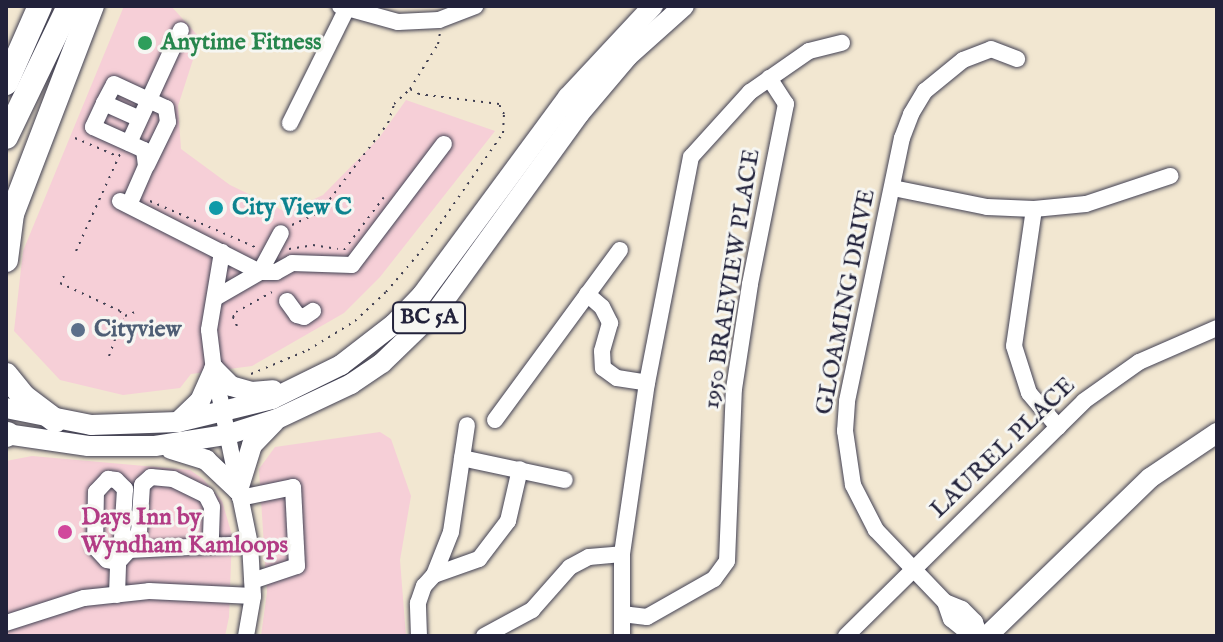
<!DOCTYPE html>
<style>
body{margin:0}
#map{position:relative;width:1223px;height:642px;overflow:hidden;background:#f2e7d1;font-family:"IM FELL English",serif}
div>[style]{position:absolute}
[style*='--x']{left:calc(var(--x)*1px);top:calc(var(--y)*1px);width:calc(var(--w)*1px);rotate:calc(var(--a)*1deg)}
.built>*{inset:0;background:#f6cfd7}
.path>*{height:2px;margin-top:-1px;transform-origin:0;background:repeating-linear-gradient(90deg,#414052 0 2px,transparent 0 8px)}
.roads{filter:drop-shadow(0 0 2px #414052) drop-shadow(0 0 2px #414052)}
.minor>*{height:16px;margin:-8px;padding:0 8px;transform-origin:8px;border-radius:8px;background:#fff}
.major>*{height:20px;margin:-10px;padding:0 10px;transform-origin:10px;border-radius:10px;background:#fff}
.highway>*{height:24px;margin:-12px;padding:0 12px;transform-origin:12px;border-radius:12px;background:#fff}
.dots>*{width:22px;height:22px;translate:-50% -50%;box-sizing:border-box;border:4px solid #f6f6f2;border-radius:50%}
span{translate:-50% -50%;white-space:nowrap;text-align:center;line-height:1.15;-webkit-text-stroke:6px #f6f6f2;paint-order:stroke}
.shield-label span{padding:2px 6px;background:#f6f6f2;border:2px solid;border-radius:6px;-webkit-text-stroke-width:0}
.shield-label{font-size:22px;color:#22223b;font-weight:700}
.leisure-label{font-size:24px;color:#27864d;font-weight:700}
.left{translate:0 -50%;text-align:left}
.culture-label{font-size:24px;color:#0d838f;font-weight:700}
.street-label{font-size:24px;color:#22223b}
.service-label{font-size:24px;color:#4e5e75;font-weight:700}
.hotel-label{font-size:24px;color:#b23c85;font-weight:700}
.frame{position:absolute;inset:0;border:8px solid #22223b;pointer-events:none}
</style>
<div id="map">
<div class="built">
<i style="clip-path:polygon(124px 6px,171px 6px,200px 38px,178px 106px,181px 149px,230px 185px,286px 212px,323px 195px,379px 138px,406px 100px,495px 131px,380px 277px,344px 313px,252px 366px,191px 374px,180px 388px,123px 395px,60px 380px,14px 331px,23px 251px)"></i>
<i style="clip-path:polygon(380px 432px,391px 439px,411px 496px,400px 560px,406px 636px,261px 636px,267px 592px,259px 469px,275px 447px)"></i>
<i style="clip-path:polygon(32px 456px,190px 470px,203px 479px,222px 501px,232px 535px,229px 617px,225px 636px,6px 636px,6px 461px)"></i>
</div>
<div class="path">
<i style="--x:75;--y:138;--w:46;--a:23.2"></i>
<i style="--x:150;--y:201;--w:117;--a:23.7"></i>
<i style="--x:292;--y:225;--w:31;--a:-25"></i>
<i style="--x:320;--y:212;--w:112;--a:-52.6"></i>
<i style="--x:388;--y:123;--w:20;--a:-72"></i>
<i style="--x:394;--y:104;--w:21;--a:-43"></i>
<i style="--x:289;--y:249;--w:24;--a:-9"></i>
<i style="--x:313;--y:245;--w:25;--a:9"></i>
<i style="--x:344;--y:250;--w:66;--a:-53"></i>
<i style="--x:76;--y:251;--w:107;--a:-65.6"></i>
<i style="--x:64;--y:276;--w:8;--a:120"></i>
<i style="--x:60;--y:283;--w:66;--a:25"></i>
<i style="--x:120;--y:311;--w:6;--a:59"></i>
<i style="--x:125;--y:316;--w:11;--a:-22"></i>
<i style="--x:237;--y:326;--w:10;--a:-114"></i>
<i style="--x:233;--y:317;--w:6;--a:-59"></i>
<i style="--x:236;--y:312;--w:41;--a:-29.1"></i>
<i style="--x:109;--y:356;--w:40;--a:-69.8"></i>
<i style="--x:251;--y:374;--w:62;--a:-22.8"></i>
<i style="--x:308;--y:350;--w:55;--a:-31.7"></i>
<i style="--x:355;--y:321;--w:42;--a:-43.1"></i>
<i style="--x:386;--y:292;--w:55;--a:-49.4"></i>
<i style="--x:422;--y:250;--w:142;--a:-55.3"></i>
<i style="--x:503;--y:133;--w:19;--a:-87"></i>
<i style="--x:504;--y:114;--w:11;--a:-117"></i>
<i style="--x:499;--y:104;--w:81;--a:-172.9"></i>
<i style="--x:419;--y:94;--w:10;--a:-151"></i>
<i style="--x:410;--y:89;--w:53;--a:-58.1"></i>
<i style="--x:438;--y:44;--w:11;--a:-80"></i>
</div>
<div class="roads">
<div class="minor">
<i style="--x:340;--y:6;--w:60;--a:15.4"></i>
<i style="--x:398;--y:22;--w:41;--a:-2.8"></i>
<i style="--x:439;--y:20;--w:39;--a:-21"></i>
<i style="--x:104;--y:103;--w:21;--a:-62"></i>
<i style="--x:114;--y:84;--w:57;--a:24.8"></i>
<i style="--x:166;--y:108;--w:14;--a:82"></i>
<i style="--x:168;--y:122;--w:48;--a:116"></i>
<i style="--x:290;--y:123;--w:126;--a:-63.6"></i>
<i style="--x:129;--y:143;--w:124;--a:-65.3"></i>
<i style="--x:893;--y:188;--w:96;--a:11.4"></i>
<i style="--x:987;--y:207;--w:47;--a:2.4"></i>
<i style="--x:1034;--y:209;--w:52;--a:-5.5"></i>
<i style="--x:1086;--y:204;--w:89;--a:-18.4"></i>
<i style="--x:120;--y:201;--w:157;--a:26.9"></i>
<i style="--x:129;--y:205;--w:43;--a:-66.4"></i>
<i style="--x:146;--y:166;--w:16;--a:-97"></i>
<i style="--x:144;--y:150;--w:56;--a:-155.7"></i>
<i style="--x:93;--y:127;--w:26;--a:-65"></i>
<i style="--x:104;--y:103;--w:39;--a:24"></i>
<i style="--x:1034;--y:209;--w:138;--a:98.3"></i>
<i style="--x:1014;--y:346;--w:49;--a:72.3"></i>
<i style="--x:1029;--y:393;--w:45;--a:49.5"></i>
<i style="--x:222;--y:252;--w:79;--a:99.5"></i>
<i style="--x:209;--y:330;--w:39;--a:83"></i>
<i style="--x:214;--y:369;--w:179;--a:78.4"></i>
<i style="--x:250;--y:544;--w:52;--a:86.7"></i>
<i style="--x:253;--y:596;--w:41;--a:99.9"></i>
<i style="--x:260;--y:272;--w:44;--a:-61.7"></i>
<i style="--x:587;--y:294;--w:20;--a:41"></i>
<i style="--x:602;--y:307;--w:18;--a:63"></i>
<i style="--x:610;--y:323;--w:29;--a:106"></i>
<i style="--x:602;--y:351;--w:17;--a:87"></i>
<i style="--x:603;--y:368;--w:17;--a:36"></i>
<i style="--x:617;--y:378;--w:30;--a:9"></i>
<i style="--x:215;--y:298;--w:52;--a:-30"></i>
<i style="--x:260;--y:272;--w:16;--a:0"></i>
<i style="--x:276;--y:272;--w:18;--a:-29"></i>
<i style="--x:292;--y:263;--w:60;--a:1.9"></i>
<i style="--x:352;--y:265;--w:152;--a:-52.8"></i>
<i style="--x:287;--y:301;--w:17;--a:54"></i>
<i style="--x:297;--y:315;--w:7;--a:16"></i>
<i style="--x:304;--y:317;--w:11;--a:-34"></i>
<i style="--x:495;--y:420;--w:211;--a:-53.7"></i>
<i style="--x:462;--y:458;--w:105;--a:12.1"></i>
<i style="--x:240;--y:498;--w:54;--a:-11.7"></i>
<i style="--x:293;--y:487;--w:79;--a:87.1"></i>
<i style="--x:297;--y:566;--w:47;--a:161.6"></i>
<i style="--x:128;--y:550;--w:21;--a:-59"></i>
<i style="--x:139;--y:532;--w:47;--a:-86.3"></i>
<i style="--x:142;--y:485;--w:12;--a:-42"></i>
<i style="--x:151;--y:477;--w:22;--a:5"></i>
<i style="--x:173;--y:479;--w:37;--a:26"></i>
<i style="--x:206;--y:495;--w:13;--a:63"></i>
<i style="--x:212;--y:507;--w:38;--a:92"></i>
<i style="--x:118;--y:562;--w:11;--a:-170"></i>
<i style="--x:107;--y:560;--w:18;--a:-133"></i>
<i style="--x:95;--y:547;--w:55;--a:-89"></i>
<i style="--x:96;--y:492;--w:18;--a:-47"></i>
<i style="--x:108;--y:479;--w:8;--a:7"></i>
<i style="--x:116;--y:480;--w:13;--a:45"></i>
<i style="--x:125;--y:489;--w:66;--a:93.5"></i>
<i style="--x:434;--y:575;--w:48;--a:-19.6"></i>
<i style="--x:479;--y:559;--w:48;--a:-52.7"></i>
<i style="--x:508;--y:521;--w:53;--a:-77"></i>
<i style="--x:117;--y:595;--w:33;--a:-88"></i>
<i style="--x:118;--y:562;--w:16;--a:-47"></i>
<i style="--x:129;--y:550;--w:121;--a:-2.8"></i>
<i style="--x:945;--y:602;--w:18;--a:71"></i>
<i style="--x:951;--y:619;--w:27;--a:39"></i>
<i style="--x:622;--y:614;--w:25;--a:7"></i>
<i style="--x:647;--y:617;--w:77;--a:-29.6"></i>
<i style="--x:714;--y:579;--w:22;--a:-54"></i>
<i style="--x:727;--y:561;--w:172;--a:-87.7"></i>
<i style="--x:734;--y:389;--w:106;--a:-81.3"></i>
<i style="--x:750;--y:284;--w:184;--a:-78.7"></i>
<i style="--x:786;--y:104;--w:31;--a:-123"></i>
<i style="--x:6;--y:623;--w:82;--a:-17.8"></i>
<i style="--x:84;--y:598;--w:65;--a:-6.1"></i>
<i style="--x:149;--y:591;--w:104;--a:2.8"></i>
<i style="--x:419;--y:636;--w:33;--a:-92"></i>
<i style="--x:418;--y:603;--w:18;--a:-71"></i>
<i style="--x:424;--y:586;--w:15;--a:-48"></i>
<i style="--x:434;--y:575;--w:46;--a:-68.4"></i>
<i style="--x:451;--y:532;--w:108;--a:-81.5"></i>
<i style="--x:484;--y:636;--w:55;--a:-28.4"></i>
<i style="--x:532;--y:610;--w:57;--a:-48.5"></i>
<i style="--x:570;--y:567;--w:21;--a:-28"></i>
<i style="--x:589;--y:557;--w:33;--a:-5"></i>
<i style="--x:622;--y:636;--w:82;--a:-90"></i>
<i style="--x:622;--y:554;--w:173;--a:-81.7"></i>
<i style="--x:647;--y:383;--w:230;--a:-79"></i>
<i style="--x:691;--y:157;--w:88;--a:-47.8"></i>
<i style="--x:750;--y:92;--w:72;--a:-34.8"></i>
<i style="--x:809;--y:51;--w:34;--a:-14"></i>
<i style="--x:846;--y:636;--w:334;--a:-44.6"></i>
<i style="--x:1084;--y:401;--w:67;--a:-35.3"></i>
<i style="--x:1139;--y:362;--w:85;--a:-23.6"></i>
<i style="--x:980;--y:636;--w:15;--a:-110"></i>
<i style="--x:975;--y:622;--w:18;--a:-135"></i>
<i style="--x:962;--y:609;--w:18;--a:-158"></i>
<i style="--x:945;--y:602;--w:100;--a:-133.8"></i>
<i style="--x:876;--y:530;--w:51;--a:-117.1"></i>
<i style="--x:853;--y:485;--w:55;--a:-98.4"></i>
<i style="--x:845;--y:431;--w:30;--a:-86"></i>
<i style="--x:847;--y:401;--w:269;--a:-78.2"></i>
<i style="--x:902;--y:138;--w:26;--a:-69"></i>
<i style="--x:911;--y:114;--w:27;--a:-59"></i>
<i style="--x:925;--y:91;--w:49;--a:-39.2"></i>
<i style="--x:963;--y:60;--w:30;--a:-21"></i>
<i style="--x:991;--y:49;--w:28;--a:21"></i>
</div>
<div class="major">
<i style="--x:6;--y:408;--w:87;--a:11.3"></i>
<i style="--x:91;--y:425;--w:87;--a:-2"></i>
<i style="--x:178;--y:422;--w:97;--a:-13.7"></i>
<i style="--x:272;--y:399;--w:77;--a:-26.2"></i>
<i style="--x:341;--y:365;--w:67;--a:-37.7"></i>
<i style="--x:394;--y:324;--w:40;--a:-46"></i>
<i style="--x:422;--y:295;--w:246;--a:-53.6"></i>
<i style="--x:568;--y:97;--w:125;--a:-47"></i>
<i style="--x:178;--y:422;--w:30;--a:-44"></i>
<i style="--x:200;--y:401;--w:35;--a:-66"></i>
<i style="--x:214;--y:369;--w:24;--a:45"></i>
<i style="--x:231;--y:386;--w:22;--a:16"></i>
<i style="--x:252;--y:392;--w:21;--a:-5"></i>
<i style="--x:6;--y:434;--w:83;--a:8.3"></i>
<i style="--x:88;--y:446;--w:67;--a:0"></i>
<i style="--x:155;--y:446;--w:72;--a:-8.8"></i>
<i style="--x:226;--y:435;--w:53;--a:-17.4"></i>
<i style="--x:277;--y:419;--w:82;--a:-25.3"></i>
<i style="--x:351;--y:384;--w:37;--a:-34"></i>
<i style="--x:382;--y:363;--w:78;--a:-44"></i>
<i style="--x:438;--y:309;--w:241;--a:-54.1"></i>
<i style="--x:579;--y:114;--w:76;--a:-49.8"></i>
<i style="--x:628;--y:56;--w:75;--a:-41.8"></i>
<i style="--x:171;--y:449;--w:37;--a:17"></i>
<i style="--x:206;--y:460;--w:44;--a:43.2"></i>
<i style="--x:238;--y:490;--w:47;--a:-72.7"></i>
<i style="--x:252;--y:445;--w:32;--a:-46"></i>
<i style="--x:987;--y:636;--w:227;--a:-44.1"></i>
<i style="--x:1150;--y:478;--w:81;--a:-33.9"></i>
</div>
<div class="highway">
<i style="--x:6;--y:83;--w:84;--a:-66.2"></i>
<i style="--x:6;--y:137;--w:145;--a:-64.3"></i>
<i style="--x:6;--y:260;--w:46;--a:-82.6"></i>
<i style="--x:12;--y:214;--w:223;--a:-69"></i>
<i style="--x:6;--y:375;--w:28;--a:51"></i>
<i style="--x:24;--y:397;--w:39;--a:37"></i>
<i style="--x:6;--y:435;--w:2;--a:-27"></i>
</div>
</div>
<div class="dots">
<i style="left:145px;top:43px;background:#2e9e5b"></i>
<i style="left:216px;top:208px;background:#0f9aa8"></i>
<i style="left:78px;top:330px;background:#5c6f8a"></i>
<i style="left:65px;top:532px;background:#d1479c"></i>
</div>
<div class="shield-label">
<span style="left:429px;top:318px">BC 5A</span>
</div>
<div class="leisure-label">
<span class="left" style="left:161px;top:43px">Anytime Fitness</span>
</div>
<div class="culture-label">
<span class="left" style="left:232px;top:208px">City View C</span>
</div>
<div class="street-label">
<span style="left:732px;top:279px;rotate:-81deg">1950 BRAEVIEW PLACE</span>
<span style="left:846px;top:302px;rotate:-79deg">GLOAMING DRIVE</span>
<span style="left:1003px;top:448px;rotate:-44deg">LAUREL PLACE</span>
</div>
<div class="service-label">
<span class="left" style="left:94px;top:330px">Cityview</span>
</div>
<div class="hotel-label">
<span class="left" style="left:81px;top:532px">Days Inn by<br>Wyndham Kamloops</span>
</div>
<div class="frame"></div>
</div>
